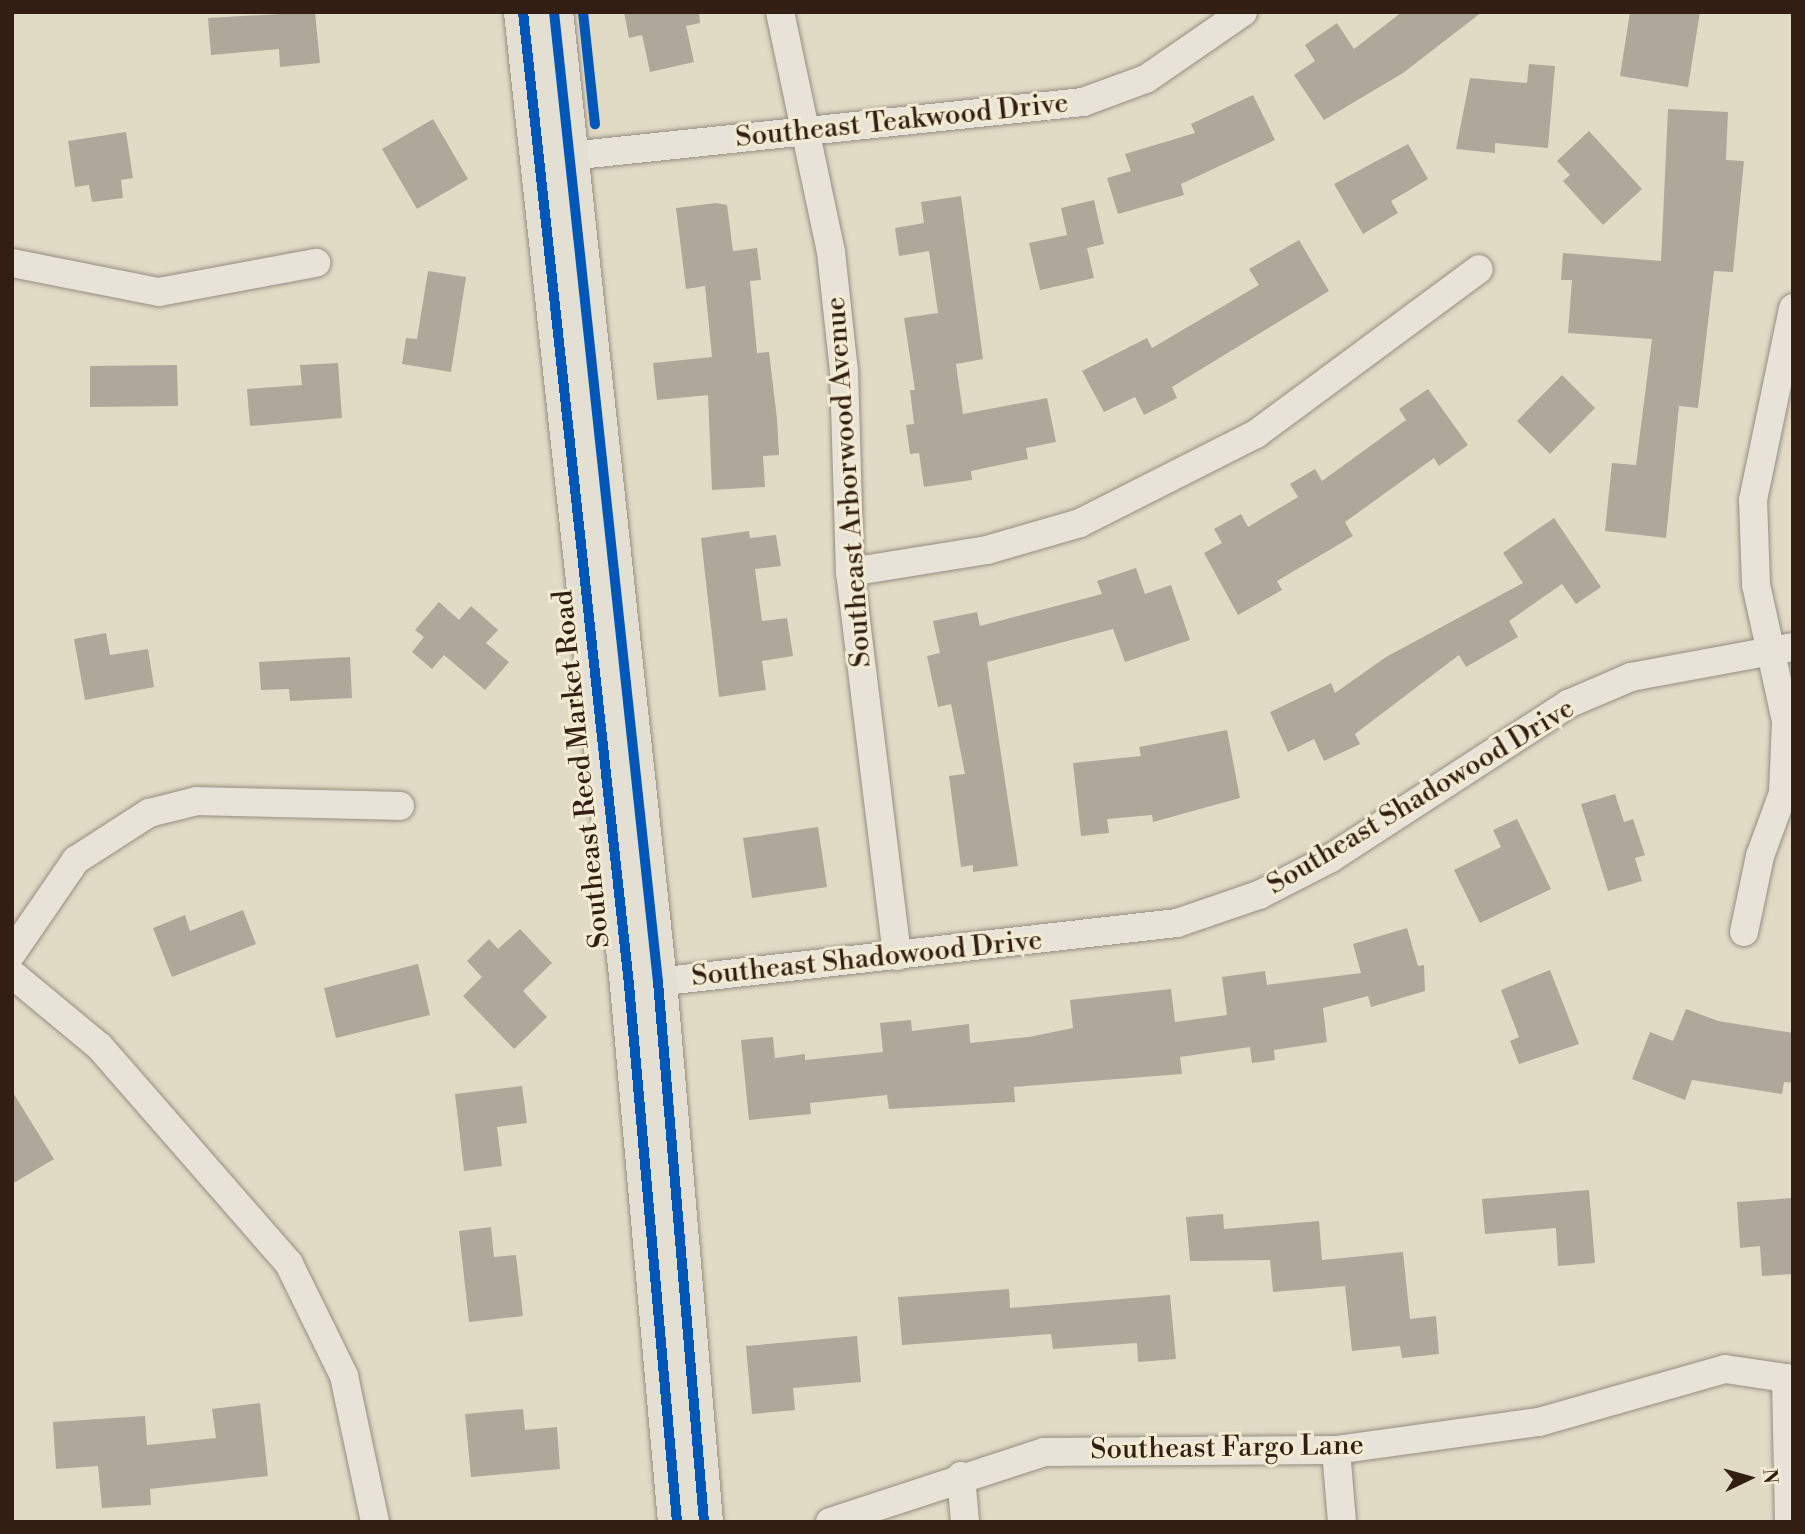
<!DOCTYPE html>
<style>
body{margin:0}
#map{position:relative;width:1805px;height:1534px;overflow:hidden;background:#e1dac5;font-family:"Libre Bodoni",serif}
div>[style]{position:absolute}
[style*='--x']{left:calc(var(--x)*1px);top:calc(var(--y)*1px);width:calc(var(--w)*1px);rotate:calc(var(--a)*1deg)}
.building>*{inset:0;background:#afa89a}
.roads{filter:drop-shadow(0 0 2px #958e80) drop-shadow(0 0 2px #958e80)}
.street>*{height:28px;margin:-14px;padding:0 14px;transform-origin:14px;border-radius:14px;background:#e7e3d9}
.primary>*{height:38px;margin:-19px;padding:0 19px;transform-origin:19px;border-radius:19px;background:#e4dfd3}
.cycleway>*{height:10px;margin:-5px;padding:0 5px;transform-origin:5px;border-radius:5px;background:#0057b8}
span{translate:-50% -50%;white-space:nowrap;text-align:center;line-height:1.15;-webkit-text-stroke:6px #f3ebd2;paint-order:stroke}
.street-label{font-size:28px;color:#331e13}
.frame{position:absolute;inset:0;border:14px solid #331e13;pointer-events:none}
.north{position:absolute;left:1714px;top:1443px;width:70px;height:70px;-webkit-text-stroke:5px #f3ebd2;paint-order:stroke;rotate:85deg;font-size:19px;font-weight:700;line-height:28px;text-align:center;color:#331e13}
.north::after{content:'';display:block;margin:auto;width:24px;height:32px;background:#331e13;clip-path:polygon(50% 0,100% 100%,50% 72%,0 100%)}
</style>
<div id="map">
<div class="building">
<i style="clip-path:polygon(315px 12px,320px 63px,280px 67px,279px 49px,211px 55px,208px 18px)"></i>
<i style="clip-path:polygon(624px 12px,699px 12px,700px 23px,686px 26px,694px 62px,650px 72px,642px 35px,629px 38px)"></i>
<i style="clip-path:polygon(1402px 12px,1482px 12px,1403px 73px,1324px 120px,1294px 75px,1315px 61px,1305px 45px,1337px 23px,1354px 49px)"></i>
<i style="clip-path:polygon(1630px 12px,1700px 12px,1688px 87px,1620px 76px)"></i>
<i style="clip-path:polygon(1529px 64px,1555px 66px,1548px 148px,1495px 143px,1495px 153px,1456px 149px,1470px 78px,1527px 83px)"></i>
<i style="clip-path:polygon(1253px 95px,1275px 140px,1181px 184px,1184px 195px,1118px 214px,1107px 178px,1131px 171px,1125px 154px,1195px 133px,1191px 124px)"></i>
<i style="clip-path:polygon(1668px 109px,1728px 112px,1726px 160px,1744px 161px,1733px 272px,1714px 271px,1698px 408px,1679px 406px,1666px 538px,1605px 531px,1612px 463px,1636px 465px,1652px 339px,1568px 333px,1572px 280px,1561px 280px,1563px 253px,1661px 261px)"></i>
<i style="clip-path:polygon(433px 119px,468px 179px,417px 209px,382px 149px)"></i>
<i style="clip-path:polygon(1589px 131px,1642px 189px,1603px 225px,1563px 181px,1570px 175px,1557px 161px)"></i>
<i style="clip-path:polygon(126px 132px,133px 178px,121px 180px,123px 198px,92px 202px,89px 185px,75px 187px,68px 141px)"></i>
<i style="clip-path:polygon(1408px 144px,1428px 179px,1391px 201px,1398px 213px,1363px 234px,1334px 184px)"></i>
<i style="clip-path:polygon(961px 196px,983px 359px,956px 364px,963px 414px,1047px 398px,1056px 442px,1026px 448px,1028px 459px,971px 471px,972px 480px,924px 487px,919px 453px,910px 454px,906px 425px,914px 424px,910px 390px,915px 390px,904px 318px,938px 313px,929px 251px,899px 256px,895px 228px,924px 223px,921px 202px)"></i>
<i style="clip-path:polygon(1094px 200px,1104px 244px,1087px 248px,1094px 278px,1040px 290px,1029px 243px,1067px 235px,1061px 208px)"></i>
<i style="clip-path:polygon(716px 203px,727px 205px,733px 251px,757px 248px,761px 280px,750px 281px,757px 353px,769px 352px,777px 419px,779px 455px,763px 456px,765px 487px,712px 490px,708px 395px,657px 400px,653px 363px,712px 357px,705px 286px,686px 289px,676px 208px)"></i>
<i style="clip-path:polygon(1299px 240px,1329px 291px,1172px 387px,1177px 398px,1144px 415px,1135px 397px,1104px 412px,1082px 371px,1147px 338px,1152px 348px,1259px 285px,1249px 269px)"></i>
<i style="clip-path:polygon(428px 271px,466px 277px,451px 372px,402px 364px,406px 338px,417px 339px)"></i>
<i style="clip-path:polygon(338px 363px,342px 418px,250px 426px,247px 389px,302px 385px,300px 365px)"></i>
<i style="clip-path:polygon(177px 365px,178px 406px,90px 407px,90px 366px)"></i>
<i style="clip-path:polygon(1562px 375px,1595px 408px,1550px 454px,1517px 421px)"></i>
<i style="clip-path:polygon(1428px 389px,1468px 445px,1439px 466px,1434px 458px,1345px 522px,1353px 536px,1277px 581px,1282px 590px,1238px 615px,1204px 553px,1222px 543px,1214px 529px,1241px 514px,1248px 527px,1298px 497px,1290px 484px,1315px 469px,1322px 481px,1406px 420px,1399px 409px)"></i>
<i style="clip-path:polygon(1554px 518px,1601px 587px,1576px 604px,1562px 584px,1509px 621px,1518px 637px,1466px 667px,1459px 655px,1355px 734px,1360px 744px,1324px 761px,1314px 739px,1288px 752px,1270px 712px,1331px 683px,1335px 693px,1386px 657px,1523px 583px,1503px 553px)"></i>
<i style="clip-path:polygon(749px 531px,750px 538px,776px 535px,781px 566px,755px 569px,762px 621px,787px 618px,793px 656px,762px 661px,766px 690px,719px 697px,701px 538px)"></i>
<i style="clip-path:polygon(1136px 568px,1145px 594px,1171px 585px,1190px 640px,1125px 662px,1113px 629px,987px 662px,1018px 866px,973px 872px,973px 865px,961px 867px,949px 776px,965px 774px,951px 704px,938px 707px,927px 656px,940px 653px,933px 621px,977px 612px,980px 626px,1102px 594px,1097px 581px)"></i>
<i style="clip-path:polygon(439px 602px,459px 620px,471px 606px,498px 630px,486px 643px,509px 662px,485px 690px,444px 655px,432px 669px,412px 652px,424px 637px,415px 630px)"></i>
<i style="clip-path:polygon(106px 633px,110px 655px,148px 649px,154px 687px,85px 700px,74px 639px)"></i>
<i style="clip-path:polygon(350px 657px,352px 698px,290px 701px,289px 689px,261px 690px,259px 662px)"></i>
<i style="clip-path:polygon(1227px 730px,1240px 798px,1153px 822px,1152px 815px,1107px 819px,1109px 833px,1081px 836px,1073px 763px,1141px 756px,1139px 747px)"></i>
<i style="clip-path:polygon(1615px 794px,1624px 822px,1633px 819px,1645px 855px,1635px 858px,1642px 881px,1608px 891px,1581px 804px)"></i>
<i style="clip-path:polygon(1517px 819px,1551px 889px,1480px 923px,1454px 870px,1501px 847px,1493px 830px)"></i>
<i style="clip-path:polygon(818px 827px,827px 887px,752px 898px,743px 838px)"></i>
<i style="clip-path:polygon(243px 910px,256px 944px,172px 977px,153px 928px,185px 915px,190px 931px)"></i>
<i style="clip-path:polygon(1407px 928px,1418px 966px,1424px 965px,1425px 991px,1371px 1007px,1368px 996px,1323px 1008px,1327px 1042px,1274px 1050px,1275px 1060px,1252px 1063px,1250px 1047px,1180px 1057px,1182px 1074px,1014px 1087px,1015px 1102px,889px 1109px,887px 1095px,810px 1103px,811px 1114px,749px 1120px,741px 1040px,773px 1037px,775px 1058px,805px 1054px,805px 1060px,883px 1052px,880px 1023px,911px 1020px,912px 1031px,969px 1024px,970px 1043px,1029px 1037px,1073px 1028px,1070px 1000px,1171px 989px,1175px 1022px,1227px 1015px,1222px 977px,1265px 971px,1267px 985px,1361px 973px,1353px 944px)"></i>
<i style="clip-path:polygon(520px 929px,552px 963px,523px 991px,547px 1017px,514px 1049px,463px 996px,482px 977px,467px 961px,489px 939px,498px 949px)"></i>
<i style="clip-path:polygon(418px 964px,430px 1015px,336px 1038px,324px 988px)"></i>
<i style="clip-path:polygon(1550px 970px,1579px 1044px,1519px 1064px,1510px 1041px,1519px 1037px,1501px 990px)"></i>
<i style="clip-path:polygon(1686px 1009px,1718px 1021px,1793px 1033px,1793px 1083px,1784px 1082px,1782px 1094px,1692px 1080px,1685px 1100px,1632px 1079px,1650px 1032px,1673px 1041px)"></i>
<i style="clip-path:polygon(522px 1086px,527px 1123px,497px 1127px,502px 1166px,464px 1171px,455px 1094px)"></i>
<i style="clip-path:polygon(12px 1091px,54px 1159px,12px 1184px)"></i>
<i style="clip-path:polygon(1589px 1190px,1595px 1263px,1558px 1266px,1556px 1228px,1485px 1234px,1482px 1199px)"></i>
<i style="clip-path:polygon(1793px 1198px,1793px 1274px,1762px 1276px,1760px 1246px,1740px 1248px,1737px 1202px)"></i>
<i style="clip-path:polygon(1223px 1214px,1224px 1229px,1319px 1221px,1322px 1260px,1403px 1252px,1410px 1319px,1436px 1316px,1439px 1354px,1402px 1358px,1400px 1346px,1352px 1351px,1345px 1286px,1273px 1292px,1270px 1260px,1190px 1261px,1186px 1217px)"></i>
<i style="clip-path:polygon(491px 1227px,494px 1257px,516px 1255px,523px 1316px,469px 1322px,459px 1231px)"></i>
<i style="clip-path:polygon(1009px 1289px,1010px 1308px,1170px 1295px,1176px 1359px,1138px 1362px,1137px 1343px,1053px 1349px,1051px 1334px,902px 1345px,898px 1297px)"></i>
<i style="clip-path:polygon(857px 1336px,861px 1382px,793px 1388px,795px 1410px,752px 1414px,746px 1346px)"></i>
<i style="clip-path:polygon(260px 1403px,268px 1476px,150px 1489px,151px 1505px,102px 1508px,98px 1466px,56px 1469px,53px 1422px,145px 1416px,147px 1445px,216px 1438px,212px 1409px)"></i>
<i style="clip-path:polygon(523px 1409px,525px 1430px,557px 1427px,560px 1469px,471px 1477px,465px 1414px)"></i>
</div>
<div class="roads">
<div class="street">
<i style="--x:780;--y:12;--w:245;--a:78"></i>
<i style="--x:831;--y:252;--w:120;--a:83.8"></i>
<i style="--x:844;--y:371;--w:201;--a:88.3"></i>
<i style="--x:850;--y:572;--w:387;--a:83"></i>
<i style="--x:551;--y:158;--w:535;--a:-6.01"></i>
<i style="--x:1083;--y:102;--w:67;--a:-20.1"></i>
<i style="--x:1146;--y:79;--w:118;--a:-34.6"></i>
<i style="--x:12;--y:263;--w:150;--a:11.2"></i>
<i style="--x:159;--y:292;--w:160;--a:-10.5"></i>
<i style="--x:850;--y:572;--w:139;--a:-9.1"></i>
<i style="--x:987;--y:550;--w:97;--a:-16.2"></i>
<i style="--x:1080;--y:523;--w:197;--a:-26.8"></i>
<i style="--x:1256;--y:434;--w:277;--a:-36.5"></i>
<i style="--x:1744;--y:932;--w:78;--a:-78.1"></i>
<i style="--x:1760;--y:856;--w:67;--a:-69.9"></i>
<i style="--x:1783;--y:793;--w:72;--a:-87.6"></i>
<i style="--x:1786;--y:721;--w:139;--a:-102.4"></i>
<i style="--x:1756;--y:585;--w:85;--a:-92"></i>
<i style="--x:1753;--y:500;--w:196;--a:-78.2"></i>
<i style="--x:12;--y:953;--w:113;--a:-55.5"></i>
<i style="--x:76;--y:860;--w:87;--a:-32.8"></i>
<i style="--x:149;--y:813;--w:49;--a:-14"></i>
<i style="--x:197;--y:801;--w:203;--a:1.4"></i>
<i style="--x:12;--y:974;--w:114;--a:39.7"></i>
<i style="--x:100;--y:1047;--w:288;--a:48.9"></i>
<i style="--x:289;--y:1264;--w:125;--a:63.8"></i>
<i style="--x:344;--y:1376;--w:149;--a:78"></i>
<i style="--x:639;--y:984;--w:541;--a:-6.47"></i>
<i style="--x:1177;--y:923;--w:87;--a:-18.9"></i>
<i style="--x:1259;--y:895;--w:81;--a:-27.2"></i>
<i style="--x:1331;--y:858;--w:283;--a:-33"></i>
<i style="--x:1568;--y:704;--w:69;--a:-23.2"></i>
<i style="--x:1631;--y:677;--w:165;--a:-10.5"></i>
<i style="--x:1786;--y:1378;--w:144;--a:88.8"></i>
<i style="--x:1336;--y:1450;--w:72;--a:85.2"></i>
<i style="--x:961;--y:1476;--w:46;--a:85"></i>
<i style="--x:830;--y:1522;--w:225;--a:-18.1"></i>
<i style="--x:1044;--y:1452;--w:292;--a:-0.4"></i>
<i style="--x:1336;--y:1450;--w:205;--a:-7.9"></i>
<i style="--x:1539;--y:1422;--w:193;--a:-15.9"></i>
<i style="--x:1725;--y:1369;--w:69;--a:8.4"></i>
</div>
<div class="primary">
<i style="--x:523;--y:12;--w:979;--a:83.78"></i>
<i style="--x:629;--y:985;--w:539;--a:84.89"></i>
<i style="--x:554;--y:12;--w:976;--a:83.88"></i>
<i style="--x:658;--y:982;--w:542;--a:85.13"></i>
</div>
</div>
<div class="cycleway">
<i style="--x:523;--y:12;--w:979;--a:83.78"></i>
<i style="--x:629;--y:985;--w:539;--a:84.89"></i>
<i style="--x:554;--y:12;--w:976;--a:83.88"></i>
<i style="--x:658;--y:982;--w:542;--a:85.13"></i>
<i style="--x:583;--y:12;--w:113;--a:83.9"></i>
</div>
<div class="street-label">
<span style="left:902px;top:121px;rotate:-6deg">Southeast Teakwood Drive</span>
<span style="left:849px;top:482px;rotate:-94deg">Southeast Arborwood Avenue</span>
<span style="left:582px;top:769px;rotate:-96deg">Southeast Reed Market Road</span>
<span style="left:1421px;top:797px;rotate:-31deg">Southeast Shadowood Drive</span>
<span style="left:867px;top:959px;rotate:-6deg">Southeast Shadowood Drive</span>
<span style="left:1227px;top:1448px;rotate:-1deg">Southeast Fargo Lane</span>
</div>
<div class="frame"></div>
<div class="north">N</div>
</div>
